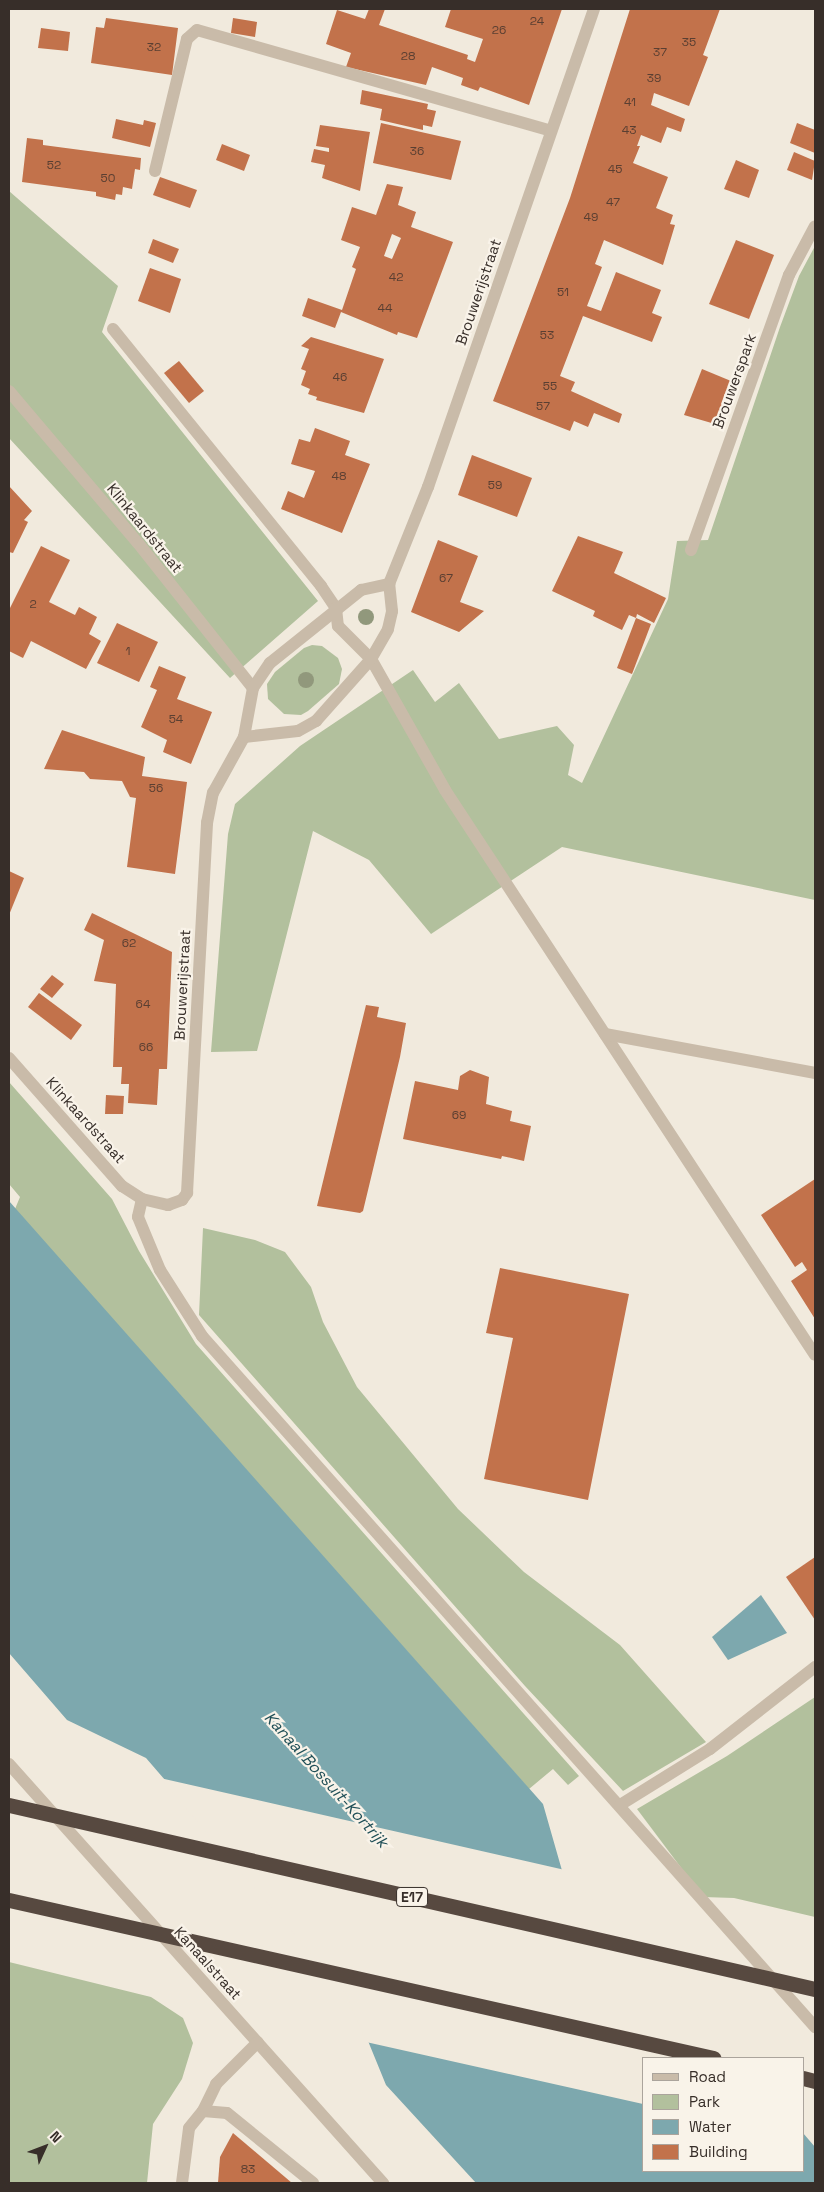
<!DOCTYPE html>
<style>
body{margin:0}
#map{position:relative;width:824px;height:2192px;overflow:hidden;background:#f1eadd;font-family:"Space Grotesk",sans-serif}
div>[style]{position:absolute}
[style*='--x']{left:calc(var(--x)*1px);top:calc(var(--y)*1px);width:calc(var(--w)*1px);rotate:calc(var(--a)*1deg)}
.green>*{inset:0;background:#b2c09d}
.water>*{inset:0;background:#7da8ae}
.pier>*{inset:0;background:#f1eadd}
.building>*{inset:0;background:#c2724b}
.minor>*{height:12px;margin:-6px;padding:0 6px;transform-origin:6px;border-radius:6px;background:#c9bba9}
.highway>*{height:15px;margin:-7.5px;padding:0 7.5px;transform-origin:7.5px;border-radius:7.5px;background:#574940}
.highway-bridge>*{height:15px;margin:-7.5px;padding:0 7.5px;transform-origin:7.5px;border-radius:7.5px;background:#574940}
.trees>*{width:16px;height:16px;margin:-8px;border-radius:50%;background:#91987c}
span{translate:-50% -50%;white-space:nowrap;text-align:center;line-height:1.15;-webkit-text-stroke:4.5px #f9f3e9;paint-order:stroke}
.number-label{font-size:12px;color:#5a3f32}
.number-label span{-webkit-text-stroke-width:0}
.shield-label span{padding:1px 4px;background:#f9f3e9;border:1px solid;border-radius:4px;-webkit-text-stroke-width:0}
.shield-label{font-size:14px;color:#372e29;font-weight:700}
.street-label{font-size:15px;color:#372e29}
.water-label{font-size:16px;color:#204f57;font-style:italic}
.frame{position:absolute;inset:0;border:10px solid #372e29;pointer-events:none}
.legend{position:absolute;left:642px;top:2057px;width:162px;height:115px;box-sizing:border-box;background:#f9f3e9;border:1px solid #aba49c;margin:0;padding:6px 9px;list-style:none;font-size:15px;color:#372e29}
.legend li{display:flex;align-items:center;gap:10px;height:25px}
.legend b{width:25px;border:1px solid #aba49c}
.north{position:absolute;left:20px;top:2122px;width:50px;height:50px;-webkit-text-stroke:4px #f9f3e9;paint-order:stroke;rotate:47deg;font-size:14px;font-weight:700;line-height:20px;text-align:center;color:#372e29}
.north::after{content:'';display:block;margin:auto;width:18px;height:22px;background:#372e29;clip-path:polygon(50% 0,100% 100%,50% 72%,0 100%)}
</style>
<div id="map">
<div class="green">
<i style="clip-path:polygon(9px 191px,118px 286px,102px 332px,318px 601px,230px 678px,9px 438px)"></i>
<i style="clip-path:polygon(815px 246px,815px 900px,562px 847px,431px 934px,369px 860px,313px 831px,257px 1051px,211px 1052px,228px 834px,235px 804px,300px 746px,413px 670px,435px 702px,459px 683px,499px 739px,557px 726px,574px 745px,568px 775px,582px 783px,668px 599px,677px 541px,708px 540px,780px 327px,799px 276px)"></i>
<i style="clip-path:polygon(312px 645px,322px 646px,338px 658px,342px 669px,339px 684px,308px 711px,301px 715px,284px 714px,268px 699px,267px 684px,275px 672px,304px 648px)"></i>
<i style="clip-path:polygon(9px 1082px,112px 1199px,139px 1251px,196px 1344px,579px 1776px,568px 1785px,553px 1769px,529px 1789px,15px 1209px,20px 1197px,9px 1184px)"></i>
<i style="clip-path:polygon(203px 1228px,255px 1240px,285px 1252px,311px 1287px,323px 1322px,357px 1387px,458px 1509px,524px 1572px,620px 1645px,706px 1742px,623px 1791px,525px 1686px,199px 1315px)"></i>
<i style="clip-path:polygon(815px 1697px,815px 1917px,734px 1898px,703px 1897px,637px 1809px,727px 1756px)"></i>
<i style="clip-path:polygon(9px 1962px,151px 1997px,183px 2018px,193px 2043px,182px 2079px,153px 2124px,147px 2183px,9px 2183px)"></i>
</div>
<div class="water">
<i style="clip-path:polygon(9px 1201px,543px 1804px,563px 1874px,643px 2058px,643px 2171px,803px 2171px,803px 2133px,815px 2147px,815px 2183px,476px 2183px,386px 2085px,348px 1992px,146px 1758px,67px 1720px,9px 1653px)"></i>
<i style="clip-path:polygon(761px 1595px,787px 1633px,728px 1660px,712px 1637px)"></i>
</div>
<div class="pier">
<i style="clip-path:polygon(160px 1778px,565px 1870px,736px 2058px,643px 2058px,643px 2104px,366px 2042px,346px 1994px)"></i>
</div>
<div class="building">
<i style="clip-path:polygon(369px 9px,385px 9px,379px 25px,468px 55px,467px 59px,475px 62px,483px 39px,445px 27px,451px 9px,562px 9px,529px 105px,480px 87px,478px 91px,461px 85px,463px 78px,432px 67px,426px 85px,346px 67px,351px 53px,326px 44px,337px 10px,365px 19px)"></i>
<i style="clip-path:polygon(630px 9px,720px 9px,703px 55px,708px 57px,689px 106px,654px 93px,651px 105px,685px 119px,681px 132px,667px 127px,661px 143px,641px 135px,637px 146px,640px 146px,633px 163px,668px 177px,656px 208px,673px 215px,670px 224px,675px 225px,663px 265px,604px 240px,595px 264px,602px 267px,587px 306px,601px 311px,616px 272px,661px 290px,652px 313px,662px 317px,652px 342px,583px 316px,560px 376px,575px 382px,571px 391px,622px 414px,619px 423px,594px 413px,588px 427px,574px 421px,570px 431px,493px 401px,570px 198px)"></i>
<i style="clip-path:polygon(106px 18px,178px 28px,172px 75px,91px 63px,96px 27px,104px 28px)"></i>
<i style="clip-path:polygon(233px 18px,257px 22px,255px 37px,231px 33px)"></i>
<i style="clip-path:polygon(41px 28px,70px 32px,68px 51px,38px 48px)"></i>
<i style="clip-path:polygon(362px 90px,428px 104px,427px 109px,436px 111px,432px 127px,423px 125px,423px 130px,380px 120px,382px 109px,360px 104px)"></i>
<i style="clip-path:polygon(116px 119px,143px 125px,144px 120px,156px 123px,150px 147px,112px 138px)"></i>
<i style="clip-path:polygon(381px 123px,461px 141px,451px 180px,373px 163px)"></i>
<i style="clip-path:polygon(797px 123px,815px 130px,815px 153px,790px 143px)"></i>
<i style="clip-path:polygon(320px 125px,370px 132px,360px 191px,322px 178px,325px 165px,311px 162px,314px 149px,329px 152px,329px 148px,316px 146px)"></i>
<i style="clip-path:polygon(27px 138px,43px 140px,43px 145px,141px 158px,140px 170px,135px 169px,132px 189px,123px 187px,122px 195px,116px 194px,115px 200px,96px 196px,96px 192px,22px 182px)"></i>
<i style="clip-path:polygon(222px 144px,250px 155px,244px 171px,216px 160px)"></i>
<i style="clip-path:polygon(794px 152px,815px 161px,812px 180px,787px 170px)"></i>
<i style="clip-path:polygon(736px 160px,759px 170px,749px 198px,724px 189px)"></i>
<i style="clip-path:polygon(160px 177px,197px 190px,190px 208px,153px 195px)"></i>
<i style="clip-path:polygon(evenodd,387px 184px,403px 187px,398px 205px,416px 212px,411px 227px,453px 242px,417px 338px,398px 332px,397px 335px,341px 312px,335px 328px,302px 316px,308px 298px,342px 310px,356px 269px,352px 267px,360px 247px,341px 240px,352px 207px,376px 215px,387px 184px,392px 234px,401px 238px,392px 259px,384px 256px,392px 234px)"></i>
<i style="clip-path:polygon(153px 239px,179px 249px,173px 263px,148px 253px)"></i>
<i style="clip-path:polygon(736px 240px,774px 255px,749px 319px,709px 304px)"></i>
<i style="clip-path:polygon(150px 268px,181px 279px,170px 313px,138px 301px)"></i>
<i style="clip-path:polygon(311px 337px,384px 359px,364px 413px,316px 400px,317px 397px,308px 394px,310px 389px,301px 385px,306px 371px,301px 369px,309px 349px,301px 346px)"></i>
<i style="clip-path:polygon(179px 361px,204px 391px,189px 403px,164px 373px)"></i>
<i style="clip-path:polygon(702px 369px,731px 381px,715px 424px,684px 415px)"></i>
<i style="clip-path:polygon(315px 428px,350px 441px,345px 455px,370px 464px,342px 533px,281px 509px,288px 491px,304px 498px,315px 471px,291px 464px,299px 439px,310px 442px)"></i>
<i style="clip-path:polygon(472px 455px,532px 478px,517px 517px,458px 495px)"></i>
<i style="clip-path:polygon(9px 486px,32px 511px,24px 520px,28px 522px,13px 553px,9px 552px)"></i>
<i style="clip-path:polygon(578px 536px,623px 552px,614px 573px,666px 598px,654px 623px,637px 614px,636px 618px,651px 624px,632px 674px,617px 668px,636px 618px,629px 615px,622px 630px,593px 616px,595px 611px,552px 591px)"></i>
<i style="clip-path:polygon(438px 540px,478px 556px,460px 602px,484px 611px,459px 632px,411px 612px)"></i>
<i style="clip-path:polygon(41px 546px,70px 560px,49px 602px,75px 615px,79px 607px,97px 617px,89px 634px,101px 641px,86px 669px,31px 641px,23px 658px,9px 651px,9px 610px)"></i>
<i style="clip-path:polygon(117px 623px,158px 642px,139px 682px,97px 663px)"></i>
<i style="clip-path:polygon(159px 666px,186px 677px,177px 699px,212px 712px,191px 764px,163px 752px,167px 740px,141px 727px,157px 690px,150px 687px)"></i>
<i style="clip-path:polygon(62px 730px,145px 757px,142px 776px,187px 782px,175px 874px,127px 867px,136px 798px,130px 797px,122px 781px,90px 779px,84px 772px,44px 769px)"></i>
<i style="clip-path:polygon(9px 871px,24px 878px,9px 915px)"></i>
<i style="clip-path:polygon(92px 913px,172px 952px,167px 1069px,159px 1069px,157px 1105px,128px 1103px,129px 1084px,121px 1084px,122px 1067px,113px 1067px,116px 984px,94px 981px,104px 940px,84px 930px)"></i>
<i style="clip-path:polygon(52px 975px,64px 984px,52px 998px,40px 989px)"></i>
<i style="clip-path:polygon(39px 993px,82px 1025px,71px 1040px,28px 1007px)"></i>
<i style="clip-path:polygon(366px 1005px,379px 1007px,377px 1017px,406px 1023px,400px 1057px,363px 1211px,360px 1213px,317px 1206px)"></i>
<i style="clip-path:polygon(470px 1070px,489px 1077px,486px 1104px,512px 1111px,510px 1121px,531px 1126px,524px 1161px,502px 1156px,501px 1159px,403px 1139px,415px 1081px,458px 1090px,460px 1076px)"></i>
<i style="clip-path:polygon(106px 1095px,124px 1096px,123px 1114px,105px 1114px)"></i>
<i style="clip-path:polygon(815px 1179px,815px 1319px,791px 1281px,807px 1270px,802px 1262px,795px 1267px,761px 1215px)"></i>
<i style="clip-path:polygon(500px 1268px,629px 1294px,588px 1500px,484px 1479px,513px 1338px,486px 1333px)"></i>
<i style="clip-path:polygon(815px 1557px,815px 1620px,786px 1577px)"></i>
<i style="clip-path:polygon(233px 2133px,292px 2183px,218px 2183px,220px 2157px)"></i>
</div>
<div class="minor">
<i style="--x:155;--y:171;--w:136;--a:-76.4"></i>
<i style="--x:187;--y:39;--w:13;--a:-42"></i>
<i style="--x:197;--y:30;--w:368;--a:15.9"></i>
<i style="--x:113;--y:329;--w:331;--a:51"></i>
<i style="--x:321;--y:586;--w:27;--a:56"></i>
<i style="--x:336;--y:608;--w:18;--a:84"></i>
<i style="--x:338;--y:626;--w:47;--a:45"></i>
<i style="--x:371;--y:659;--w:150;--a:60.5"></i>
<i style="--x:445;--y:790;--w:675;--a:56.78"></i>
<i style="--x:9;--y:391;--w:199;--a:49.7"></i>
<i style="--x:138;--y:543;--w:185;--a:51.6"></i>
<i style="--x:691;--y:550;--w:292;--a:-70.4"></i>
<i style="--x:789;--y:275;--w:55;--a:-62"></i>
<i style="--x:244;--y:737;--w:54;--a:-6.3"></i>
<i style="--x:298;--y:731;--w:21;--a:-29"></i>
<i style="--x:316;--y:721;--w:83;--a:-48.4"></i>
<i style="--x:371;--y:659;--w:34;--a:-60"></i>
<i style="--x:388;--y:629;--w:18;--a:-77"></i>
<i style="--x:392;--y:611;--w:27;--a:-96"></i>
<i style="--x:389;--y:584;--w:105;--a:-68.1"></i>
<i style="--x:428;--y:487;--w:506;--a:-70.85"></i>
<i style="--x:605;--y:1034;--w:214;--a:10.5"></i>
<i style="--x:9;--y:1058;--w:171;--a:48.6"></i>
<i style="--x:122;--y:1186;--w:24;--a:33"></i>
<i style="--x:142;--y:1199;--w:27;--a:13"></i>
<i style="--x:168;--y:1205;--w:15;--a:-20"></i>
<i style="--x:182;--y:1200;--w:9;--a:-54"></i>
<i style="--x:187;--y:1193;--w:371;--a:-86.9"></i>
<i style="--x:207;--y:823;--w:31;--a:-79"></i>
<i style="--x:213;--y:793;--w:64;--a:-61"></i>
<i style="--x:244;--y:737;--w:50;--a:-79.6"></i>
<i style="--x:253;--y:688;--w:30;--a:-56"></i>
<i style="--x:270;--y:663;--w:117;--a:-38.7"></i>
<i style="--x:361;--y:590;--w:29;--a:-12"></i>
<i style="--x:142;--y:1199;--w:18;--a:103"></i>
<i style="--x:138;--y:1217;--w:57;--a:67.5"></i>
<i style="--x:160;--y:1270;--w:78;--a:57.5"></i>
<i style="--x:202;--y:1336;--w:924;--a:48.42"></i>
<i style="--x:9;--y:1764;--w:562;--a:48.25"></i>
<i style="--x:620;--y:1805;--w:106;--a:-31.9"></i>
<i style="--x:710;--y:1749;--w:133;--a:-38"></i>
<i style="--x:203;--y:2111;--w:24;--a:5"></i>
<i style="--x:227;--y:2113;--w:111;--a:39.1"></i>
<i style="--x:182;--y:2183;--w:55;--a:-82.7"></i>
<i style="--x:189;--y:2128;--w:22;--a:-51"></i>
<i style="--x:203;--y:2111;--w:30;--a:-64"></i>
<i style="--x:216;--y:2084;--w:59;--a:-45"></i>
</div>
<div class="highway">
<i style="--x:803;--y:2078;--w:12;--a:14"></i>
</div>
<div class="highway-bridge">
<i style="--x:9;--y:1805;--w:827;--a:12.86"></i>
<i style="--x:9;--y:1900;--w:722;--a:12.65"></i>
</div>
<div class="trees">
<i style="left:366px;top:617px"></i>
<i style="left:306px;top:680px"></i>
</div>
<div class="number-label">
<span style="left:537px;top:22px">24</span>
<span style="left:499px;top:31px">26</span>
<span style="left:689px;top:43px">35</span>
<span style="left:154px;top:48px">32</span>
<span style="left:660px;top:53px">37</span>
<span style="left:408px;top:57px">28</span>
<span style="left:654px;top:79px">39</span>
<span style="left:630px;top:103px">41</span>
<span style="left:629px;top:131px">43</span>
<span style="left:417px;top:152px">36</span>
<span style="left:54px;top:166px">52</span>
<span style="left:615px;top:170px">45</span>
<span style="left:108px;top:179px">50</span>
<span style="left:613px;top:203px">47</span>
<span style="left:591px;top:218px">49</span>
<span style="left:396px;top:278px">42</span>
<span style="left:563px;top:293px">51</span>
<span style="left:385px;top:309px">44</span>
<span style="left:547px;top:336px">53</span>
<span style="left:340px;top:378px">46</span>
<span style="left:550px;top:387px">55</span>
<span style="left:543px;top:407px">57</span>
<span style="left:339px;top:477px">48</span>
<span style="left:495px;top:486px">59</span>
<span style="left:446px;top:579px">67</span>
<span style="left:33px;top:605px">2</span>
<span style="left:128px;top:652px">1</span>
<span style="left:176px;top:720px">54</span>
<span style="left:156px;top:789px">56</span>
<span style="left:129px;top:944px">62</span>
<span style="left:143px;top:1005px">64</span>
<span style="left:146px;top:1048px">66</span>
<span style="left:459px;top:1116px">69</span>
<span style="left:248px;top:2170px">83</span>
</div>
<div class="shield-label">
<span style="left:412px;top:1897px">E17</span>
</div>
<div class="street-label">
<span style="left:478px;top:292px;rotate:-71deg">Brouwerijstraat</span>
<span style="left:734px;top:381px;rotate:-70deg">Brouwerspark</span>
<span style="left:145px;top:528px;rotate:51deg">Klinkaardstraat</span>
<span style="left:182px;top:985px;rotate:-87deg">Brouwerijstraat</span>
<span style="left:86px;top:1120px;rotate:48deg">Klinkaardstraat</span>
<span style="left:208px;top:1963px;rotate:48deg">Kanaalstraat</span>
</div>
<div class="water-label">
<span style="left:326px;top:1780px;rotate:48deg">Kanaal Bossuit-Kortrijk</span>
</div>
<div class="frame"></div>
<ul class="legend">
<li><b style="height:6px;background:#c9bba9"></b>Road</li>
<li><b style="height:14px;background:#b2c09d"></b>Park</li>
<li><b style="height:14px;background:#7da8ae"></b>Water</li>
<li><b style="height:14px;background:#c2724b"></b>Building</li>
</ul>
<div class="north">N</div>
</div>
